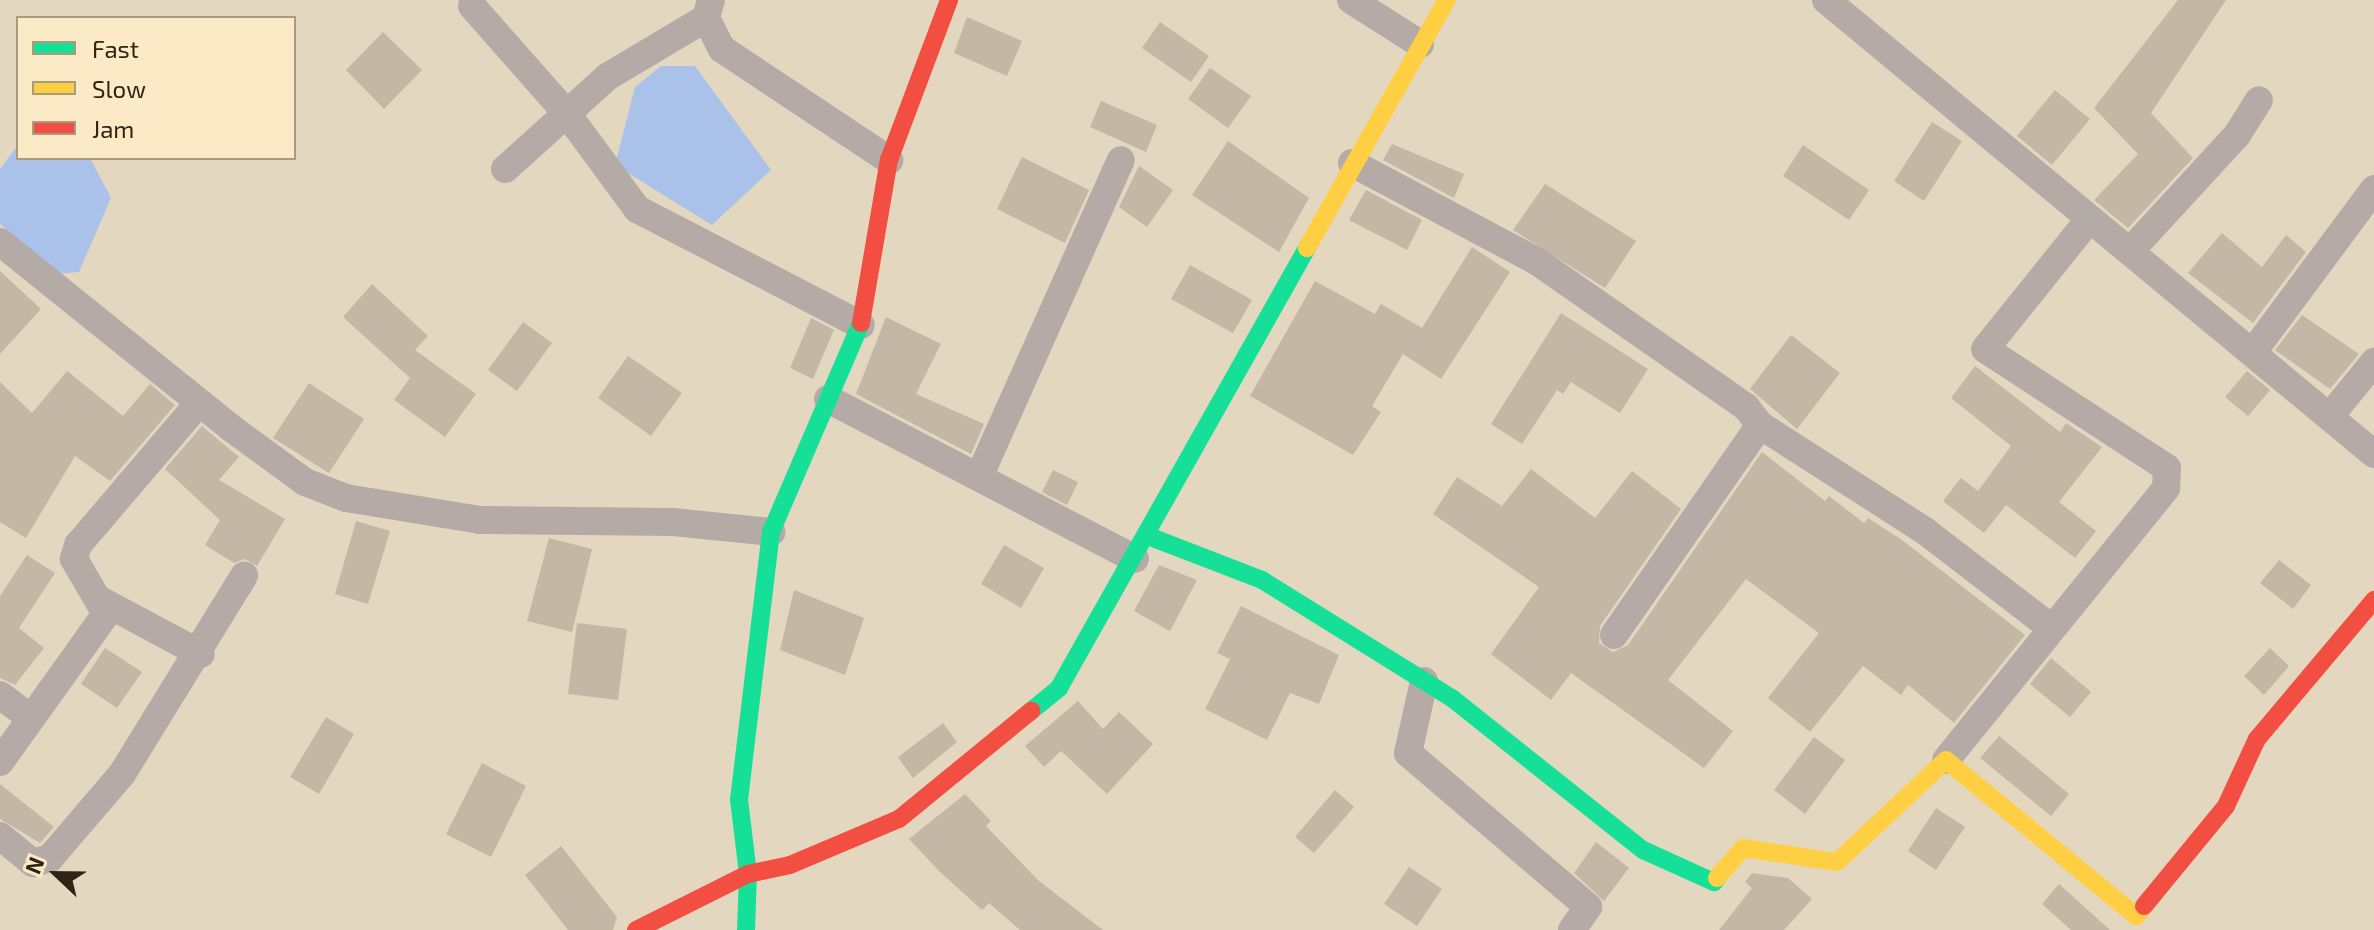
<!DOCTYPE html>
<style>
body{margin:0}
#map{position:relative;width:2374px;height:930px;overflow:hidden;background:#e4d7bf;font-family:"Exo 2",sans-serif}
div>[style]{position:absolute}
[style*='--x']{left:calc(var(--x)*1px);top:calc(var(--y)*1px);width:calc(var(--w)*1px);rotate:calc(var(--a)*1deg)}
.water>*{inset:0;background:#aac1ea}
.building>*{inset:0;background:#c4b7a5}
.street>*{height:28px;margin:-14px;padding:0 14px;transform-origin:14px;border-radius:14px;background:#b4aba6}
.fast>*{height:18px;margin:-9px;padding:0 9px;transform-origin:9px;border-radius:9px;background:#16e098}
.slow>*{height:18px;margin:-9px;padding:0 9px;transform-origin:9px;border-radius:9px;background:#ffcf43}
.jam>*{height:18px;margin:-9px;padding:0 9px;transform-origin:9px;border-radius:9px;background:#f24e42}
span{translate:-50% -50%;white-space:nowrap;text-align:center;line-height:1.15;-webkit-text-stroke:6px #fce9c6;paint-order:stroke}
.legend{position:absolute;left:16px;top:16px;width:280px;height:144px;box-sizing:border-box;background:#fce9c6;border:2px solid #aa9b7f;margin:0;padding:10px 14px;list-style:none;font-size:24px;color:#2e2514}
.legend li{display:flex;align-items:center;gap:16px;height:40px}
.legend b{width:40px;border:2px solid #aa9b7f}
.north{position:absolute;left:16px;top:834px;width:80px;height:80px;-webkit-text-stroke:6px #fce9c6;paint-order:stroke;rotate:292deg;font-size:22px;font-weight:700;line-height:32px;text-align:center;color:#2e2514}
.north::after{content:'';display:block;margin:auto;width:28px;height:36px;background:#2e2514;clip-path:polygon(50% 0,100% 100%,50% 72%,0 100%)}
</style>
<div id="map">
<div class="water">
<i style="clip-path:polygon(661px 66px,695px 66px,771px 170px,712px 225px,615px 165px,635px 87px)"></i>
<i style="clip-path:polygon(18px 145px,18px 158px,90px 158px,111px 198px,79px 272px,56px 274px,0 224px,0 169px)"></i>
</div>
<div class="building">
<i style="clip-path:polygon(2178px 0,2226px 0,2151px 113px,2193px 158px,2128px 228px,2094px 200px,2138px 154px,2094px 108px)"></i>
<i style="clip-path:polygon(967px 17px,1022px 41px,1007px 76px,954px 53px)"></i>
<i style="clip-path:polygon(1160px 22px,1209px 56px,1191px 82px,1142px 48px)"></i>
<i style="clip-path:polygon(383px 32px,422px 70px,384px 109px,346px 70px)"></i>
<i style="clip-path:polygon(1210px 68px,1251px 96px,1228px 128px,1188px 99px)"></i>
<i style="clip-path:polygon(2055px 90px,2090px 119px,2052px 165px,2017px 136px)"></i>
<i style="clip-path:polygon(1101px 101px,1157px 125px,1146px 152px,1090px 127px)"></i>
<i style="clip-path:polygon(1932px 122px,1962px 141px,1924px 201px,1894px 181px)"></i>
<i style="clip-path:polygon(1228px 141px,1309px 198px,1279px 252px,1192px 195px)"></i>
<i style="clip-path:polygon(1392px 144px,1464px 174px,1454px 198px,1383px 160px)"></i>
<i style="clip-path:polygon(1803px 145px,1869px 190px,1849px 220px,1783px 176px)"></i>
<i style="clip-path:polygon(1022px 157px,1089px 190px,1065px 243px,997px 209px)"></i>
<i style="clip-path:polygon(1139px 166px,1173px 190px,1147px 227px,1119px 207px)"></i>
<i style="clip-path:polygon(1545px 184px,1636px 241px,1605px 288px,1513px 230px)"></i>
<i style="clip-path:polygon(1366px 190px,1422px 220px,1407px 250px,1349px 220px)"></i>
<i style="clip-path:polygon(2222px 233px,2262px 267px,2286px 235px,2306px 252px,2253px 323px,2188px 273px)"></i>
<i style="clip-path:polygon(1472px 247px,1510px 272px,1441px 379px,1403px 354px,1372px 406px,1381px 412px,1353px 455px,1250px 396px,1315px 281px,1375px 314px,1381px 304px,1422px 328px)"></i>
<i style="clip-path:polygon(1190px 265px,1252px 300px,1233px 333px,1171px 299px)"></i>
<i style="clip-path:polygon(0 271px,41px 309px,0 354px)"></i>
<i style="clip-path:polygon(372px 284px,428px 336px,415px 350px,476px 394px,445px 437px,394px 400px,410px 378px,343px 317px)"></i>
<i style="clip-path:polygon(1561px 313px,1648px 369px,1620px 413px,1571px 382px,1563px 394px,1557px 390px,1522px 444px,1491px 424px)"></i>
<i style="clip-path:polygon(2302px 315px,2359px 354px,2330px 389px,2275px 350px)"></i>
<i style="clip-path:polygon(886px 317px,941px 344px,916px 394px,984px 424px,971px 454px,856px 394px)"></i>
<i style="clip-path:polygon(811px 318px,834px 330px,813px 379px,790px 368px)"></i>
<i style="clip-path:polygon(523px 322px,552px 343px,517px 391px,488px 370px)"></i>
<i style="clip-path:polygon(1791px 335px,1840px 373px,1797px 429px,1750px 389px)"></i>
<i style="clip-path:polygon(628px 356px,682px 393px,651px 436px,598px 398px)"></i>
<i style="clip-path:polygon(1975px 366px,2060px 432px,2066px 423px,2102px 447px,2059px 502px,2096px 531px,2075px 558px,2006px 505px,1984px 533px,1943px 501px,1961px 478px,1978px 491px,2011px 446px,1951px 398px)"></i>
<i style="clip-path:polygon(67px 371px,123px 416px,150px 384px,175px 405px,110px 481px,75px 456px,26px 538px,0 522px,0 382px,32px 413px)"></i>
<i style="clip-path:polygon(2247px 371px,2270px 390px,2248px 416px,2225px 397px)"></i>
<i style="clip-path:polygon(309px 383px,364px 419px,329px 473px,273px 438px)"></i>
<i style="clip-path:polygon(202px 426px,239px 457px,219px 480px,285px 519px,257px 566px,245px 559px,234px 563px,205px 545px,220px 520px,165px 469px)"></i>
<i style="clip-path:polygon(1762px 452px,1825px 501px,1829px 496px,1864px 523px,1868px 518px,1902px 540px,2025px 635px,1954px 723px,1908px 685px,1901px 695px,1863px 666px,1810px 732px,1768px 698px,1819px 633px,1746px 579px,1668px 680px,1733px 731px,1704px 768px,1571px 673px,1551px 700px,1491px 654px,1539px 587px,1433px 514px,1457px 477px,1502px 506px,1531px 469px,1595px 518px,1632px 471px,1681px 509px,1600px 626px,1599px 643px,1613px 652px,1628px 645px)"></i>
<i style="clip-path:polygon(1053px 470px,1078px 482px,1067px 505px,1042px 492px)"></i>
<i style="clip-path:polygon(356px 521px,390px 531px,368px 604px,335px 594px)"></i>
<i style="clip-path:polygon(549px 538px,592px 549px,572px 632px,527px 621px)"></i>
<i style="clip-path:polygon(1004px 545px,1044px 568px,1021px 608px,981px 584px)"></i>
<i style="clip-path:polygon(27px 555px,55px 573px,19px 628px,44px 648px,15px 685px,0 678px,0 596px)"></i>
<i style="clip-path:polygon(2279px 560px,2311px 585px,2293px 609px,2260px 583px)"></i>
<i style="clip-path:polygon(1159px 565px,1197px 580px,1170px 631px,1134px 611px)"></i>
<i style="clip-path:polygon(794px 590px,864px 618px,845px 675px,780px 650px)"></i>
<i style="clip-path:polygon(1241px 606px,1339px 655px,1319px 704px,1290px 693px,1267px 740px,1205px 709px,1230px 659px,1217px 653px)"></i>
<i style="clip-path:polygon(577px 623px,627px 629px,618px 700px,568px 694px)"></i>
<i style="clip-path:polygon(105px 648px,142px 672px,117px 708px,81px 684px)"></i>
<i style="clip-path:polygon(2270px 648px,2289px 666px,2264px 695px,2244px 676px)"></i>
<i style="clip-path:polygon(2051px 658px,2091px 692px,2070px 717px,2030px 684px)"></i>
<i style="clip-path:polygon(1078px 701px,1103px 729px,1119px 712px,1153px 744px,1107px 794px,1061px 751px,1044px 767px,1025px 746px)"></i>
<i style="clip-path:polygon(326px 717px,354px 734px,319px 794px,290px 777px)"></i>
<i style="clip-path:polygon(943px 723px,957px 742px,913px 778px,898px 757px)"></i>
<i style="clip-path:polygon(1999px 736px,2069px 794px,2051px 816px,1980px 758px)"></i>
<i style="clip-path:polygon(1814px 737px,1845px 760px,1805px 814px,1774px 790px)"></i>
<i style="clip-path:polygon(482px 763px,526px 786px,491px 857px,446px 834px)"></i>
<i style="clip-path:polygon(0 784px,54px 827px,40px 843px,0 819px)"></i>
<i style="clip-path:polygon(1335px 790px,1354px 807px,1314px 853px,1295px 837px)"></i>
<i style="clip-path:polygon(965px 794px,991px 821px,986px 826px,1039px 881px,1103px 930px,1020px 930px,989px 903px,982px 910px,939px 871px,909px 839px)"></i>
<i style="clip-path:polygon(1936px 808px,1965px 827px,1936px 870px,1908px 851px)"></i>
<i style="clip-path:polygon(1596px 842px,1629px 868px,1604px 901px,1574px 873px)"></i>
<i style="clip-path:polygon(561px 846px,617px 917px,613px 930px,568px 930px,525px 875px)"></i>
<i style="clip-path:polygon(1409px 867px,1442px 889px,1417px 926px,1384px 904px)"></i>
<i style="clip-path:polygon(1752px 873px,1788px 878px,1812px 899px,1784px 930px,1719px 930px,1752px 888px,1745px 882px)"></i>
<i style="clip-path:polygon(2059px 884px,2110px 930px,2071px 930px,2042px 904px)"></i>
</div>
<div class="street">
<i style="--x:711;--y:0;--w:19;--a:106"></i>
<i style="--x:706;--y:18;--w:35;--a:63"></i>
<i style="--x:722;--y:49;--w:201;--a:33.6"></i>
<i style="--x:1351;--y:0;--w:82;--a:32.5"></i>
<i style="--x:1826;--y:0;--w:712;--a:39.64"></i>
<i style="--x:472;--y:6;--w:145;--a:48.6"></i>
<i style="--x:568;--y:115;--w:117;--a:53.7"></i>
<i style="--x:637;--y:209;--w:252;--a:27.4"></i>
<i style="--x:1352;--y:163;--w:211;--a:28"></i>
<i style="--x:1538;--y:262;--w:254;--a:34.9"></i>
<i style="--x:1746;--y:407;--w:23;--a:52"></i>
<i style="--x:1760;--y:425;--w:196;--a:32.7"></i>
<i style="--x:1925;--y:531;--w:156;--a:37.5"></i>
<i style="--x:505;--y:169;--w:137;--a:-42"></i>
<i style="--x:607;--y:77;--w:115;--a:-30.8"></i>
<i style="--x:0;--y:242;--w:297;--a:38.8"></i>
<i style="--x:231;--y:428;--w:92;--a:36.1"></i>
<i style="--x:305;--y:482;--w:44;--a:21.3"></i>
<i style="--x:346;--y:498;--w:136;--a:9.3"></i>
<i style="--x:480;--y:520;--w:193;--a:0.6"></i>
<i style="--x:673;--y:522;--w:99;--a:5.8"></i>
<i style="--x:2132;--y:249;--w:155;--a:-47.4"></i>
<i style="--x:2237;--y:135;--w:41;--a:-57.8"></i>
<i style="--x:2253;--y:352;--w:203;--a:-53.4"></i>
<i style="--x:828;--y:399;--w:346;--a:27.5"></i>
<i style="--x:2330;--y:416;--w:70;--a:-50.8"></i>
<i style="--x:979;--y:477;--w:347;--a:-65.9"></i>
<i style="--x:102;--y:601;--w:112;--a:28.2"></i>
<i style="--x:1614;--y:635;--w:256;--a:-55.2"></i>
<i style="--x:1424;--y:681;--w:74;--a:102.5"></i>
<i style="--x:1408;--y:753;--w:237;--a:40.5"></i>
<i style="--x:1588;--y:907;--w:28;--a:125"></i>
<i style="--x:0;--y:695;--w:38;--a:37"></i>
<i style="--x:1946;--y:760;--w:350;--a:-51"></i>
<i style="--x:2166;--y:488;--w:20;--a:-87"></i>
<i style="--x:2167;--y:468;--w:217;--a:-146.8"></i>
<i style="--x:1985;--y:349;--w:163;--a:-51.2"></i>
<i style="--x:0;--y:762;--w:182;--a:-54.4"></i>
<i style="--x:106;--y:614;--w:64;--a:-120.2"></i>
<i style="--x:74;--y:559;--w:15;--a:-74"></i>
<i style="--x:78;--y:545;--w:187;--a:-49.6"></i>
<i style="--x:0;--y:836;--w:43;--a:39.3"></i>
<i style="--x:33;--y:863;--w:18;--a:-16"></i>
<i style="--x:50;--y:858;--w:111;--a:-49.4"></i>
<i style="--x:122;--y:774;--w:233;--a:-58.4"></i>
</div>
<div class="fast">
<i style="--x:1148;--y:536;--w:122;--a:21.1"></i>
<i style="--x:1262;--y:580;--w:225;--a:31.9"></i>
<i style="--x:1453;--y:699;--w:243;--a:38.5"></i>
<i style="--x:1643;--y:850;--w:78;--a:24.3"></i>
<i style="--x:1714;--y:882;--w:5;--a:-53"></i>
<i style="--x:1031;--y:711;--w:36;--a:-39"></i>
<i style="--x:1059;--y:688;--w:505;--a:-60.59"></i>
<i style="--x:746;--y:930;--w:56;--a:-88"></i>
<i style="--x:748;--y:874;--w:75;--a:-96.9"></i>
<i style="--x:739;--y:800;--w:270;--a:-83.2"></i>
<i style="--x:771;--y:532;--w:228;--a:-66.7"></i>
</div>
<div class="slow">
<i style="--x:1307;--y:248;--w:285;--a:-60.6"></i>
<i style="--x:1717;--y:878;--w:40;--a:-49"></i>
<i style="--x:1743;--y:848;--w:95;--a:8.5"></i>
<i style="--x:1837;--y:862;--w:149;--a:-43.1"></i>
<i style="--x:1946;--y:760;--w:246;--a:39.4"></i>
<i style="--x:2136;--y:916;--w:13;--a:-51"></i>
</div>
<div class="jam">
<i style="--x:861;--y:323;--w:165;--a:-80.3"></i>
<i style="--x:889;--y:160;--w:171;--a:-69.4"></i>
<i style="--x:2144;--y:906;--w:129;--a:-50.6"></i>
<i style="--x:2226;--y:806;--w:74;--a:-65.2"></i>
<i style="--x:2257;--y:739;--w:182;--a:-49.9"></i>
<i style="--x:636;--y:930;--w:125;--a:-26.6"></i>
<i style="--x:748;--y:874;--w:43;--a:-12.1"></i>
<i style="--x:790;--y:865;--w:118;--a:-22.9"></i>
<i style="--x:899;--y:819;--w:171;--a:-39.3"></i>
</div>
<ul class="legend">
<li><b style="height:10px;background:#16e098"></b>Fast</li>
<li><b style="height:10px;background:#ffcf43"></b>Slow</li>
<li><b style="height:10px;background:#f24e42"></b>Jam</li>
</ul>
<div class="north">N</div>
</div>
